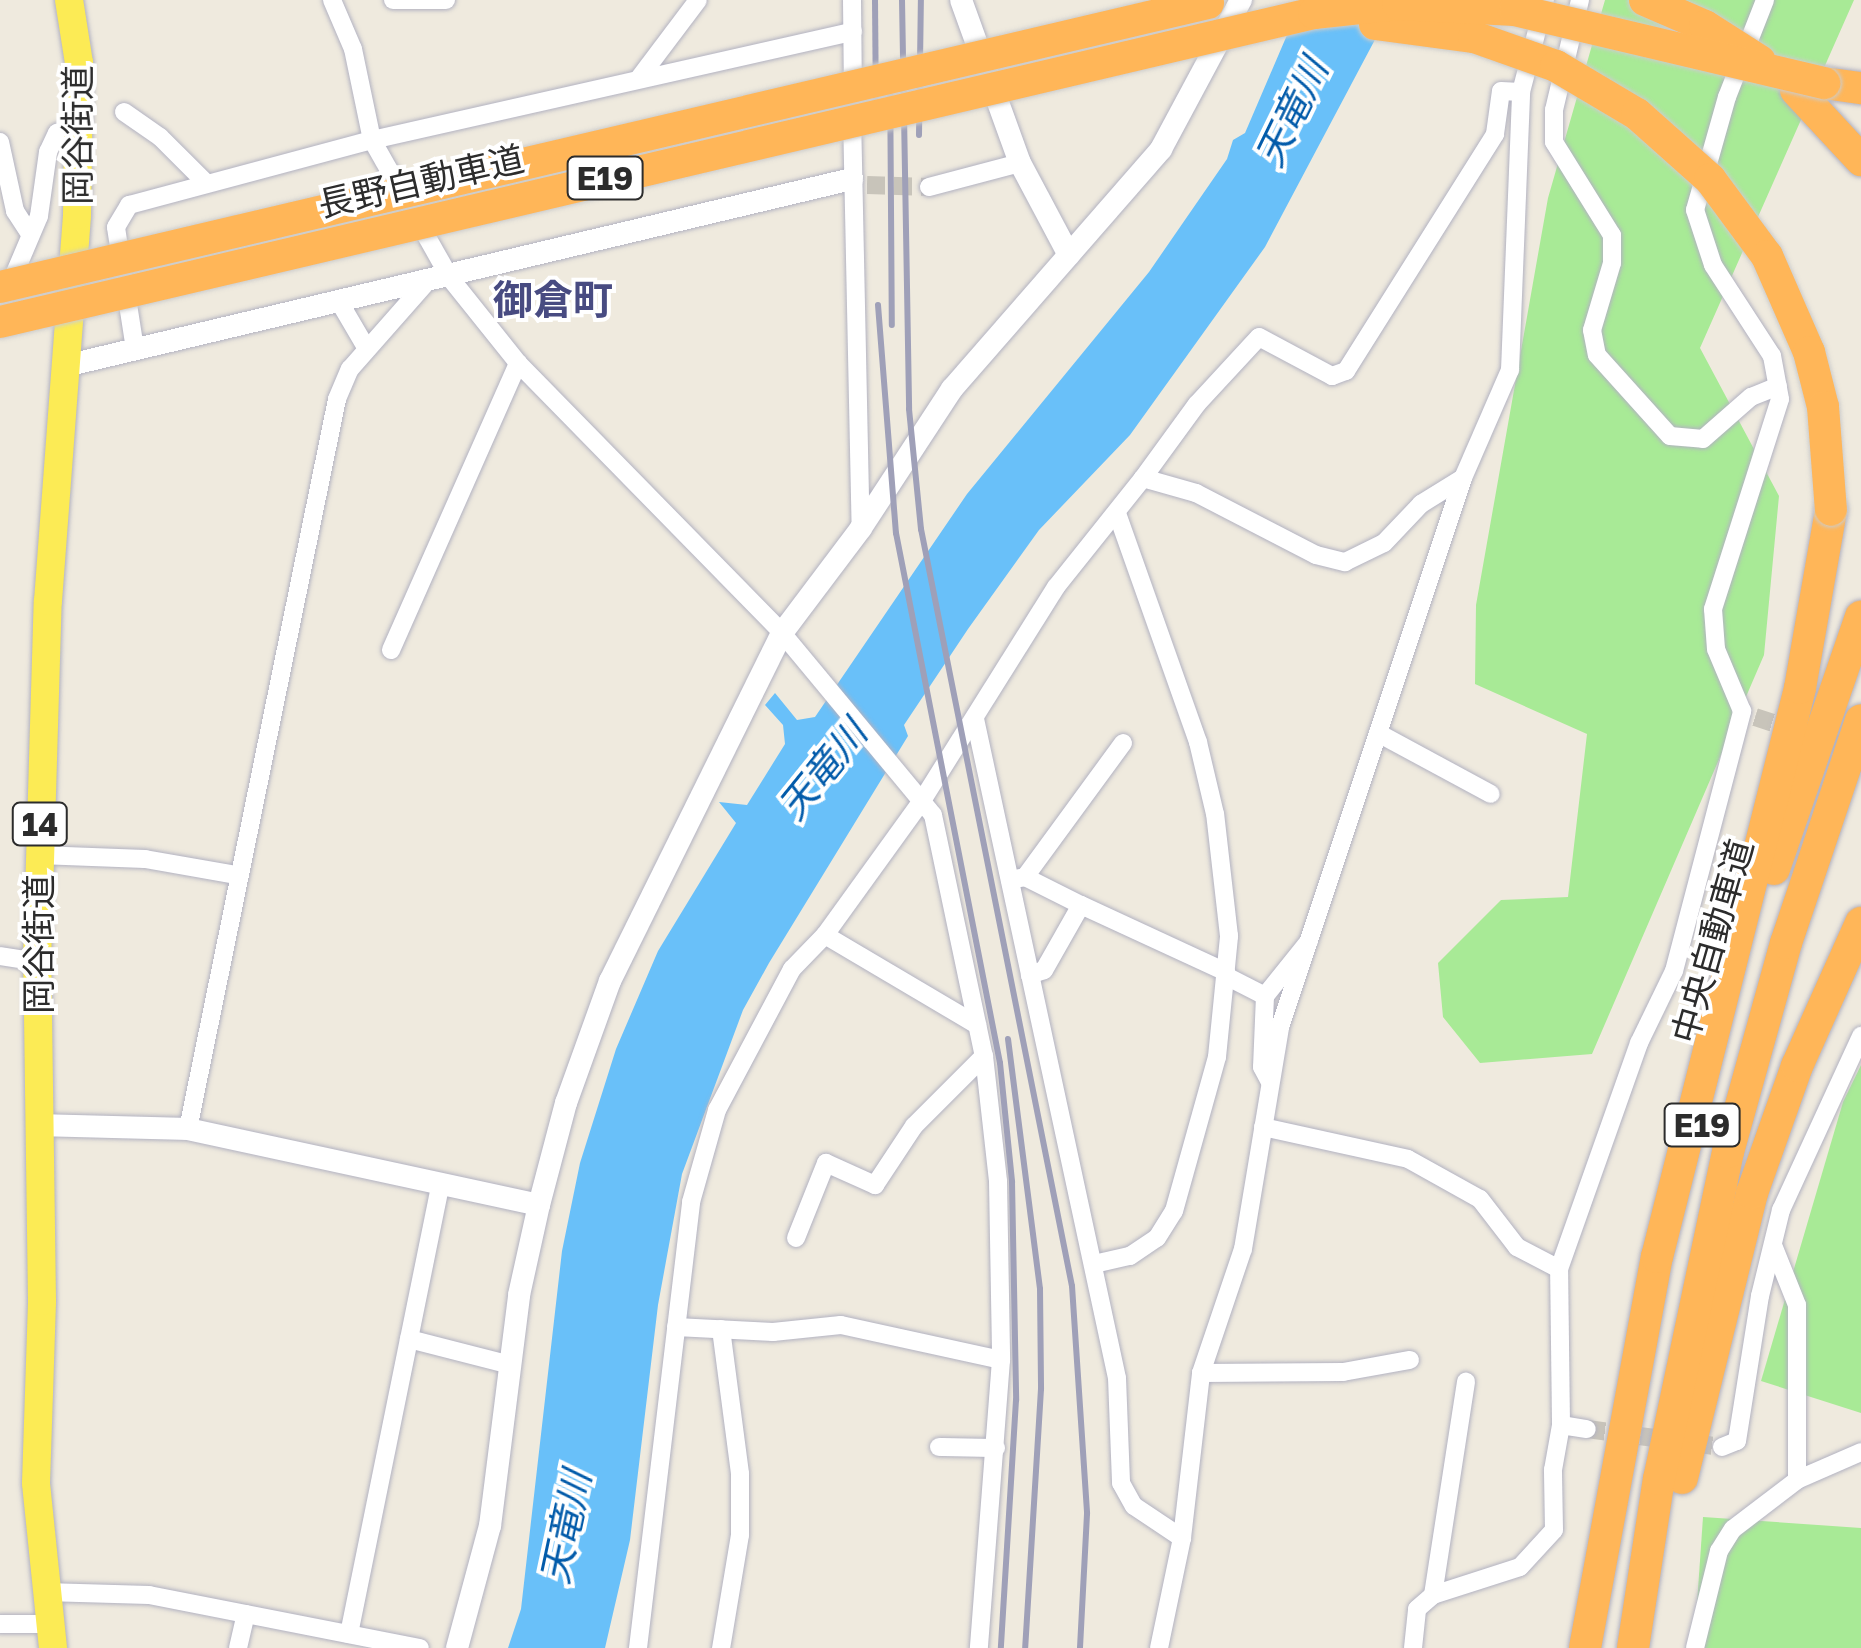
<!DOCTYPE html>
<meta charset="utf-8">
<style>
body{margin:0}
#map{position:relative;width:1861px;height:1648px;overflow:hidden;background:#efeade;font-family:"Golos Text","Noto Sans JP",sans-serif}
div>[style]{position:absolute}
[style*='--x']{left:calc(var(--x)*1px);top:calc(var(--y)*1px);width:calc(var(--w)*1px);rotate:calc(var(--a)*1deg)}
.green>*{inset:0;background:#a8ea96}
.water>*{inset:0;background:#69c0f9}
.minor-tunnel>*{height:18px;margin-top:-9px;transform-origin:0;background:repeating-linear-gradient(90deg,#c8c4ba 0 18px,transparent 0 27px)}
.roads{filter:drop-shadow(0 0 2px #b2b2c1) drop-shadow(0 0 2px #b2b2c1)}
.minor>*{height:18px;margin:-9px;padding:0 9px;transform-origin:9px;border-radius:9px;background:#fff}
.tertiary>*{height:22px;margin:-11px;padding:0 11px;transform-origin:11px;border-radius:11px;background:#fff}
.primary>*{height:28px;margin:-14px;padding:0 14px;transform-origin:14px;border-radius:14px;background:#fceb55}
.motorway>*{height:32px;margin:-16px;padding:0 16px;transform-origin:16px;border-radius:16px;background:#ffb658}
.rail>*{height:6px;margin:-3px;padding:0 3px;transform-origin:3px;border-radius:3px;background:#9fa0b8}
.bridges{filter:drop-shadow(0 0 2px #ccc) drop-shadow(0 0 2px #ccc)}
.motorway-bridge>*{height:32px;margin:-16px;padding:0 16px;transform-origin:16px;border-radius:16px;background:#ffb658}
span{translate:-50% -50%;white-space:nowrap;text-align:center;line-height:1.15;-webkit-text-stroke:8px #fff;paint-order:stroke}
.shield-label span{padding:2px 8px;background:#fff;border:2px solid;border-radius:8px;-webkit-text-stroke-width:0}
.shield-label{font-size:32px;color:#2c2c2c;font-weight:700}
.street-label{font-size:35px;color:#2c2c2c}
.water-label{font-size:38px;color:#025baa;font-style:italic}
.quarter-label{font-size:40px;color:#484b81;font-weight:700}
</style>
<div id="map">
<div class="green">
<i style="clip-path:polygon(1605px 0,1854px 0,1700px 348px,1779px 496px,1764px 655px,1592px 1054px,1480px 1063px,1443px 1017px,1438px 963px,1501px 900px,1568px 897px,1587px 734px,1475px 684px,1476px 605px,1548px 198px)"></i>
<i style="clip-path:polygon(1861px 1065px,1861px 1413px,1761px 1381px,1843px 1102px)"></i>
<i style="clip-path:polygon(1703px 1517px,1861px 1528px,1861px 1648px,1694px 1648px)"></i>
</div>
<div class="water">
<i style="clip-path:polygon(1302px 0,1396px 0,1265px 247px,1130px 435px,1039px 530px,968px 629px,904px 725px,908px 736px,769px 963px,743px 1010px,682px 1174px,658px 1305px,630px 1540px,605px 1648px,508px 1648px,521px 1609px,562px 1251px,580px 1163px,616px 1049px,658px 951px,736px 823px,719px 802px,747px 805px,785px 744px,783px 725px,765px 705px,775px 693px,797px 720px,815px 717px,967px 494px,1149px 272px,1227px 159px,1233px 140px,1245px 133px)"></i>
</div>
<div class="minor-tunnel">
<i style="--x:867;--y:185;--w:62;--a:1.8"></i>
<i style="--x:1755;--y:717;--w:109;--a:18.1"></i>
<i style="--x:1587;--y:1429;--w:136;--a:7.6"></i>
</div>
<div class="roads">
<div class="minor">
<i style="--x:332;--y:0;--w:53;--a:66.8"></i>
<i style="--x:353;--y:49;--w:93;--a:78.2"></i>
<i style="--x:372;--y:140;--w:159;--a:60.5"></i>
<i style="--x:450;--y:278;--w:109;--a:51.3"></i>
<i style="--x:518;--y:363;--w:378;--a:45.6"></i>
<i style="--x:782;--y:633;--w:236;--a:50.3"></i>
<i style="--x:933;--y:815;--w:246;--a:78.1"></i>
<i style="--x:984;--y:1056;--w:126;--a:83.6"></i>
<i style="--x:998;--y:1181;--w:179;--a:89"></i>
<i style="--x:1001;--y:1360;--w:289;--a:94.4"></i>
<i style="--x:393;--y:0;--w:53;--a:0"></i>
<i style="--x:852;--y:0;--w:89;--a:89.4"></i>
<i style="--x:1580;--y:0;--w:113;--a:103.3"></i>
<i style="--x:1554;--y:110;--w:32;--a:90"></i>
<i style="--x:1554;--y:142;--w:110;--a:58.1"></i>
<i style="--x:1612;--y:235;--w:28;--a:90"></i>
<i style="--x:1612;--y:263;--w:70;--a:106.6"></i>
<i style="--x:1592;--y:330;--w:25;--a:79"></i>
<i style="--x:1597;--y:355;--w:109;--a:48"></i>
<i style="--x:1670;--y:436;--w:33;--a:5"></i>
<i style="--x:1703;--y:439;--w:64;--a:-41.2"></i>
<i style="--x:1751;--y:397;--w:29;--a:-22"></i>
<i style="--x:640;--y:77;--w:96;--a:-53"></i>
<i style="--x:124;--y:112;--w:44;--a:34.8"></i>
<i style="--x:160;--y:137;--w:65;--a:45"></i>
<i style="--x:852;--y:115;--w:413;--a:88.8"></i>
<i style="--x:0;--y:142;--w:71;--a:77.7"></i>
<i style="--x:15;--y:211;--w:24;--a:57"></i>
<i style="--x:929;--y:187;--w:94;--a:-14.8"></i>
<i style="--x:340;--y:303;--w:53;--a:59.6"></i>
<i style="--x:0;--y:308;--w:100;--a:-67"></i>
<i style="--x:39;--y:216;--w:65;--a:-82"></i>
<i style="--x:48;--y:152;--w:21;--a:-65"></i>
<i style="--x:57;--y:133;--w:25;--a:-23"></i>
<i style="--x:135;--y:349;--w:123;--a:-98.9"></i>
<i style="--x:116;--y:227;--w:26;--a:-59"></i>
<i style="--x:129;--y:205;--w:252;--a:-15"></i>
<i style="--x:372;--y:140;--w:493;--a:-12.7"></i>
<i style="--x:1143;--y:478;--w:92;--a:-53.9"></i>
<i style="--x:1197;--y:404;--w:91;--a:-47.2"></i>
<i style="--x:1259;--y:337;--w:83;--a:28.1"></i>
<i style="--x:1332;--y:376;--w:15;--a:-20"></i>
<i style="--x:1346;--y:371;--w:280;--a:-57.8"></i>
<i style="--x:1495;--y:134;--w:43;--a:-82.1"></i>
<i style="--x:1501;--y:91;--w:20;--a:3"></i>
<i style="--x:391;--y:650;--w:314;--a:-66.1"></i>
<i style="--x:975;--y:719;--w:674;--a:77.84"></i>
<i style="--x:1117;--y:1378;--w:105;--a:87.8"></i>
<i style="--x:1121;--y:1483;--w:26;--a:61"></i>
<i style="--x:1134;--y:1506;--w:58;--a:33.7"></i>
<i style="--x:1378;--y:733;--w:128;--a:28.4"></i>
<i style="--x:39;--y:855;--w:106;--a:2.2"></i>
<i style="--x:145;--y:859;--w:92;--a:10"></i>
<i style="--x:1025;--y:877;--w:166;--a:-53.8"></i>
<i style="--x:1010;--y:880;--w:15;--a:-11"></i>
<i style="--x:1025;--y:877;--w:63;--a:26.6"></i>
<i style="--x:1081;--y:905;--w:75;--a:119.6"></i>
<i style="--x:1044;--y:970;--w:15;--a:160"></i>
<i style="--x:1081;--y:905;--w:160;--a:24.8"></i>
<i style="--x:825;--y:935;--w:177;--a:30.6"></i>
<i style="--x:0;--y:956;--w:37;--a:9"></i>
<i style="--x:1226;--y:976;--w:44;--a:27.1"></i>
<i style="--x:1265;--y:996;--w:70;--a:-51.3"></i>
<i style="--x:1265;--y:996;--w:71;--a:92.4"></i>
<i style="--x:1262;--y:1067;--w:17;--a:62"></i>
<i style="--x:1263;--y:1127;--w:148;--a:12.4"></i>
<i style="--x:1408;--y:1159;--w:82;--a:29.1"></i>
<i style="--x:1480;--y:1199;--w:61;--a:52.4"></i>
<i style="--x:1517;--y:1247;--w:47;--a:27.6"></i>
<i style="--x:188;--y:1129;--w:745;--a:-78.46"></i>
<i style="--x:337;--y:399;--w:33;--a:-67"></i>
<i style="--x:350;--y:369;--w:112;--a:-48.6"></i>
<i style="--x:796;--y:1238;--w:81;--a:-68.2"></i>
<i style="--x:826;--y:1163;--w:54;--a:24.2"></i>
<i style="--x:875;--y:1185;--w:71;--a:-56.5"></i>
<i style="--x:914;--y:1126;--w:99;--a:-45"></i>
<i style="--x:1773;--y:1245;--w:65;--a:68.2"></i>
<i style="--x:1797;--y:1305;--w:175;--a:90"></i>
<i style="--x:1094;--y:1264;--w:37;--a:-13"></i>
<i style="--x:1130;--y:1256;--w:32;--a:-34"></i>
<i style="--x:1157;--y:1238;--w:32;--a:-58"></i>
<i style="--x:1174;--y:1211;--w:160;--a:-74.4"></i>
<i style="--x:1217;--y:1057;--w:122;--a:-84.3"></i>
<i style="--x:1229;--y:936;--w:123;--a:-96.5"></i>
<i style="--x:1215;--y:814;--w:74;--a:-103.3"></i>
<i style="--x:1198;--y:742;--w:243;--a:-109.5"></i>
<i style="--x:676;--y:1327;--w:97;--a:3"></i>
<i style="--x:773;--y:1332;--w:68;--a:-5.9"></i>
<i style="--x:841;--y:1325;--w:164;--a:12.3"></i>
<i style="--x:721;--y:1329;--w:146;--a:82.5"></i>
<i style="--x:740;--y:1474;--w:61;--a:90"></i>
<i style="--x:740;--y:1535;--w:115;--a:99.5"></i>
<i style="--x:409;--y:1339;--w:105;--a:14.3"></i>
<i style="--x:1201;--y:1373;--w:142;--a:-0.4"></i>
<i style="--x:1343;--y:1372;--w:68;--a:-10.2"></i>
<i style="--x:1561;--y:1425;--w:26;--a:9"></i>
<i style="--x:939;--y:1447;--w:57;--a:1"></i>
<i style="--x:1722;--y:1447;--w:16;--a:-22"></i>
<i style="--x:1737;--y:1441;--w:147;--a:-81"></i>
<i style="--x:1760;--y:1296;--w:89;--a:-76.3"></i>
<i style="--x:1781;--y:1210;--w:192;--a:-65.3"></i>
<i style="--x:45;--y:1592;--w:104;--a:1.7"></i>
<i style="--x:149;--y:1595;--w:276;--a:11.1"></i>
<i style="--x:1433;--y:1595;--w:91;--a:-17.8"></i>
<i style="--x:1520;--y:1567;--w:50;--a:-47.4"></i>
<i style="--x:1554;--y:1530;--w:60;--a:-91"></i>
<i style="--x:1553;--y:1470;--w:46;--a:-79.9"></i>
<i style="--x:1561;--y:1425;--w:156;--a:-90.7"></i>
<i style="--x:1559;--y:1269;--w:240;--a:-70.5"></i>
<i style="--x:1639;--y:1043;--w:80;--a:-64.1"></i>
<i style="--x:1674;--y:971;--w:269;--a:-75.3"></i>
<i style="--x:1742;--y:711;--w:67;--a:-112.8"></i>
<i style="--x:1716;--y:649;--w:40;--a:-94.3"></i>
<i style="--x:1713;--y:609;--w:220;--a:-72.3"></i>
<i style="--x:1780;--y:399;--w:44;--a:-100.5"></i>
<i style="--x:1772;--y:356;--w:108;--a:-123"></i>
<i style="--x:1713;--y:265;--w:58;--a:-108.1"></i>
<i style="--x:1695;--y:210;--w:117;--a:-74.2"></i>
<i style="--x:1727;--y:97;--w:104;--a:-68.6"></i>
<i style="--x:0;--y:1624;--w:48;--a:0"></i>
<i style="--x:349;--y:1634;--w:460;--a:-78.5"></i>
<i style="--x:238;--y:1648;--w:35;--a:-77"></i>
<i style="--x:638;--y:1648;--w:449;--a:-83.2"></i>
<i style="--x:691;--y:1202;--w:96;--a:-74.2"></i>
<i style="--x:717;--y:1110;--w:160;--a:-62"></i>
<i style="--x:792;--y:969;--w:47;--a:-45.9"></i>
<i style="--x:825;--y:935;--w:168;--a:-54.2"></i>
<i style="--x:923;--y:799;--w:250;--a:-57.9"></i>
<i style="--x:1056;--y:587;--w:139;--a:-51.4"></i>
<i style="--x:1143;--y:478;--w:55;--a:15.8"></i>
<i style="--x:1196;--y:493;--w:135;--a:27.3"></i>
<i style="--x:1316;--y:555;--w:30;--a:14"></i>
<i style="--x:1345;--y:562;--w:43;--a:-26"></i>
<i style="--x:1384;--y:543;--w:54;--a:-46.5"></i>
<i style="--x:1421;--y:504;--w:49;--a:-31.8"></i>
<i style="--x:1159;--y:1648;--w:112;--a:-78.2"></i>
<i style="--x:1182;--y:1538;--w:166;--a:-83.4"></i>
<i style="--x:1201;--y:1373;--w:131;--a:-71.3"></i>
<i style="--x:1243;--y:1249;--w:225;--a:-80.5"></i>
<i style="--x:1280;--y:1027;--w:579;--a:-71.57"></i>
<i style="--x:1463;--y:478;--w:118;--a:-66.5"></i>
<i style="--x:1510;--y:370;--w:278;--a:-87.7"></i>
<i style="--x:1521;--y:92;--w:95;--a:-75.4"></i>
<i style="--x:1413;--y:1648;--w:39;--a:-84"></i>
<i style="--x:1417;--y:1609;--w:21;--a:-41"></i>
<i style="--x:1433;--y:1595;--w:216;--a:-81.2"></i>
<i style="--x:1695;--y:1648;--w:100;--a:-76.1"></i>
<i style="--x:1719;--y:1551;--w:26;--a:-58"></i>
<i style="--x:1733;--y:1529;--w:81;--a:-37.4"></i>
<i style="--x:1797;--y:1480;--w:70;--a:-23.6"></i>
</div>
<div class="tertiary">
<i style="--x:961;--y:0;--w:173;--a:70.1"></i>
<i style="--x:1020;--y:163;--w:104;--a:62"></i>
<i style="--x:65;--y:366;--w:809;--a:-13.37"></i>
<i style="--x:38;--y:1125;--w:150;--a:1.5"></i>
<i style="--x:188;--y:1129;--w:359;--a:12.2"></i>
<i style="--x:457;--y:1648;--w:126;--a:-74.9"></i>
<i style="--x:490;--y:1526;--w:233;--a:-82.8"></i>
<i style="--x:519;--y:1295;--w:92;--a:-77.5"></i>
<i style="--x:539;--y:1205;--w:106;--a:-75.2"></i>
<i style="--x:566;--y:1103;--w:130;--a:-70.2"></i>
<i style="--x:610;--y:981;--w:388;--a:-63.7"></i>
<i style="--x:782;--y:633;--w:131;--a:-53"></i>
<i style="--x:861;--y:528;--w:166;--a:-56.8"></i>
<i style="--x:952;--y:389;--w:318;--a:-48.9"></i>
<i style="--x:1161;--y:149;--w:169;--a:-61.8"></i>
</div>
<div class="primary">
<i style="--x:53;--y:1648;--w:166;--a:-95.9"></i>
<i style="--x:36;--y:1483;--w:182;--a:-88.1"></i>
<i style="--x:42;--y:1301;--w:339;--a:-90.8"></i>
<i style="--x:37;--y:962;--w:361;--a:-88.3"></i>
<i style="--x:48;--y:601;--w:387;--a:-85.7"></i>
<i style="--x:77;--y:215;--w:152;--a:-89.2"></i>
<i style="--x:79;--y:63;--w:64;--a:-99"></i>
</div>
<div class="motorway">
<i style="--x:1824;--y:83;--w:37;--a:8"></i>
<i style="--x:1796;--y:90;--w:96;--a:47.1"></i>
<i style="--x:1774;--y:869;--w:267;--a:-71"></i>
<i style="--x:1682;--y:1478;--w:293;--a:-76.2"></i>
<i style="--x:1752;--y:1193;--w:135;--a:-70.5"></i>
<i style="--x:1797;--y:1066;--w:157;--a:-65.9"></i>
<i style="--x:1585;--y:1648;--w:398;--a:-79.6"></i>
<i style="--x:1657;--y:1257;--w:587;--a:-75.89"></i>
<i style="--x:1800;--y:688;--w:181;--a:-80.1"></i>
<i style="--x:1633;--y:1648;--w:171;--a:-81.3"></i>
<i style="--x:1659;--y:1479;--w:334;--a:-78.1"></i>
<i style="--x:1728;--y:1152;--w:217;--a:-74.5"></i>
<i style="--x:1786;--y:943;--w:235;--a:-71.4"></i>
</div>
</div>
<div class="rail">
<i style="--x:875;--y:0;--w:105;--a:89.5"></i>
<i style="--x:902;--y:0;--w:409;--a:89"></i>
<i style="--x:909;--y:409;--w:121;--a:84.3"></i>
<i style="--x:921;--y:529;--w:772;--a:78.72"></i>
<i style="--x:1072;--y:1286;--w:228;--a:86.2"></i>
<i style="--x:1087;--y:1514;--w:134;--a:93"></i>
<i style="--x:890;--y:65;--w:260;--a:89.6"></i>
<i style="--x:919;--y:135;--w:135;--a:-89.2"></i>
<i style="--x:878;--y:305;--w:229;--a:85.5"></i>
<i style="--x:896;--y:533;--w:540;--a:78.9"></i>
<i style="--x:1000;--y:1063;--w:120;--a:84.2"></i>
<i style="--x:1012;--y:1182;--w:218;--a:88.9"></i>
<i style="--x:1016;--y:1400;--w:248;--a:93.5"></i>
<i style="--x:1008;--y:1039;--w:252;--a:82.7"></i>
<i style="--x:1040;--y:1289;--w:100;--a:89.4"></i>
<i style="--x:1041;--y:1389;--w:259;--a:93.5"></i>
</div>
<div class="bridges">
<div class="motorway-bridge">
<i style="--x:1645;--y:0;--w:65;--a:23.4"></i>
<i style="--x:1705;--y:26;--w:65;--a:32.5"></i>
<i style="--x:1375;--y:24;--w:100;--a:7.5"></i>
<i style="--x:1474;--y:37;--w:87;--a:19.5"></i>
<i style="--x:1556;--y:66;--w:94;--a:30.7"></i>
<i style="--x:1637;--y:114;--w:98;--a:41.7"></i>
<i style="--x:1710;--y:179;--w:96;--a:53.5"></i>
<i style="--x:1767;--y:256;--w:105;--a:66.4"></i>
<i style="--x:1809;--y:352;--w:57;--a:75.7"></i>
<i style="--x:1823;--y:407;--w:103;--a:85.6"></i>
<i style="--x:0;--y:287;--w:1241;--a:-13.23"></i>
<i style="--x:0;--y:322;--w:1350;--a:-13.23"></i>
<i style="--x:1314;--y:13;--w:84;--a:-6.1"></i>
<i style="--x:1398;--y:4;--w:117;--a:2.9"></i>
<i style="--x:1515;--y:10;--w:318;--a:13.3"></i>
</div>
</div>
<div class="shield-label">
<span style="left:605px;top:178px">E19</span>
<span style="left:40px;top:824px">14</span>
<span style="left:1702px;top:1125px">E19</span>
</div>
<div class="street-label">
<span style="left:77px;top:135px;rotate:-90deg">岡谷街道</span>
<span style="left:421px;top:181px;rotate:-13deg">長野自動車道</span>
<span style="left:1712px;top:941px;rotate:-74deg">中央自動車道</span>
<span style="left:38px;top:944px;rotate:-90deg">岡谷街道</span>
</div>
<div class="water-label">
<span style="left:1291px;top:112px;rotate:-64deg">天竜川</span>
<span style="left:822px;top:769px;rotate:-51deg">天竜川</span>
<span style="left:565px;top:1527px;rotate:-78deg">天竜川</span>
</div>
<div class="quarter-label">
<span style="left:553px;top:299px">御倉町</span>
</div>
</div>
